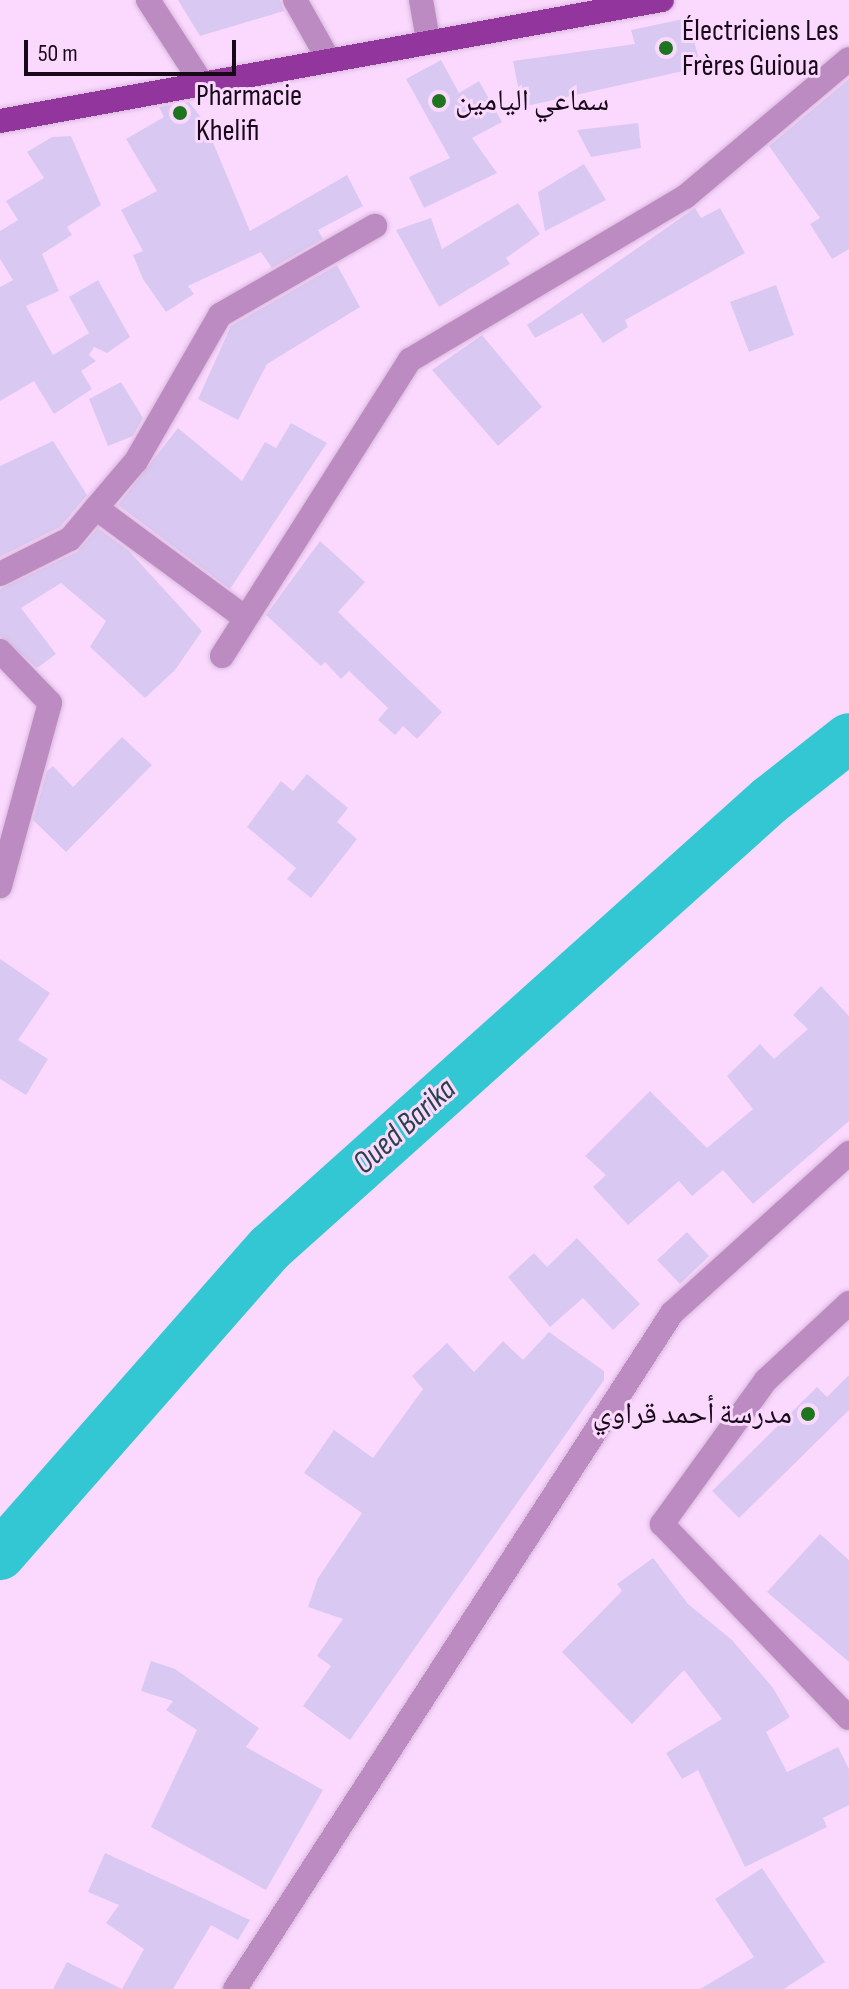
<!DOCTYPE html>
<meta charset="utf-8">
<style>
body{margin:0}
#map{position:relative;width:849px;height:1989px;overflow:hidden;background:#fbd9ff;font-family:"Sofia Sans Condensed","Noto Naskh Arabic",sans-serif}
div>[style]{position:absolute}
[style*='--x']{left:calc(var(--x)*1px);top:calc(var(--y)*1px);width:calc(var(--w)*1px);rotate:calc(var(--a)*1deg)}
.river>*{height:50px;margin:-25px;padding:0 25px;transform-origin:25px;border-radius:25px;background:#33c7d3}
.building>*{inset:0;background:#d9c9f2}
.roads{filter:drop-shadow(0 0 2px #d7b8da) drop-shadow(0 0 2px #d7b8da)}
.minor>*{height:24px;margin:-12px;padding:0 12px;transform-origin:12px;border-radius:12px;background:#bc8bc1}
.major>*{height:24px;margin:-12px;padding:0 12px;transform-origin:12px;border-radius:12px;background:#92369d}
.dots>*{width:22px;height:22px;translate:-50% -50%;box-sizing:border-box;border:4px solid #fbd9ff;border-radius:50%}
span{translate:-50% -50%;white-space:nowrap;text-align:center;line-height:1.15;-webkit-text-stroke:6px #fbd9ff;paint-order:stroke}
.poi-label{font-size:30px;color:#180919}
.left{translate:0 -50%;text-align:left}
.right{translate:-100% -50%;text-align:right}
.water-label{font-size:32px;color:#264447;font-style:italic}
.scale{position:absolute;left:24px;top:40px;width:212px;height:36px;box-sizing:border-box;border:4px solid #180919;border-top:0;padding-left:10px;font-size:24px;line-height:28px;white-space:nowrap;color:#180919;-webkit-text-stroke:6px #fbd9ff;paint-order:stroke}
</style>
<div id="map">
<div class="river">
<i style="--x:0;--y:1555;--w:409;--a:-48.7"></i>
<i style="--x:270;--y:1248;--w:671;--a:-41.86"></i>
<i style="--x:770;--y:800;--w:100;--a:-38.1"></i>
</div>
<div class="building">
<i style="clip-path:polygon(178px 0,280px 0,284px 11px,200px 36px)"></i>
<i style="clip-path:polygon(688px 18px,701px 67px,522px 107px,513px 61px,635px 44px,631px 30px)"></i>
<i style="clip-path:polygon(441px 60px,459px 93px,479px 81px,502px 122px,472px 138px,497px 173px,424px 208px,409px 177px,450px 158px,406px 79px)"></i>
<i style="clip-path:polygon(849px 79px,849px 249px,832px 259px,810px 224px,820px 218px,769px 146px)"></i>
<i style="clip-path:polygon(189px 102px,204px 121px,250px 231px,347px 175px,363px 206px,318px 230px,323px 239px,272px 268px,261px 252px,188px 286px,194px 294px,166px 312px,143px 279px,133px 255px,143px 251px,121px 210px,157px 191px,126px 139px,164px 117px,159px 107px)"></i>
<i style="clip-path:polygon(638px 123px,641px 148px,591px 157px,577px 130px)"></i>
<i style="clip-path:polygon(71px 136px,101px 205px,67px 227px,72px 235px,42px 254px,59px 291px,26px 306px,53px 355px,89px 333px,69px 297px,98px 280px,130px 337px,107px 353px,94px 347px,89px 355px,96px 361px,81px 371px,92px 389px,54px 414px,34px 381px,0 401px,0 287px,13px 280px,0 259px,0 231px,18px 220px,6px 201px,44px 178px,27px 152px,52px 137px)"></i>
<i style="clip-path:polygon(584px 164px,606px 200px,545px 231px,538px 192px)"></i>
<i style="clip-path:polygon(518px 203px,540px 234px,506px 258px,510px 264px,439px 307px,396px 230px,431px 218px,442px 249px)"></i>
<i style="clip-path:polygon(695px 208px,701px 218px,720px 208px,745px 253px,625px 320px,628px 327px,603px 343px,582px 313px,535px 338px,527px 325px)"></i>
<i style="clip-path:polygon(337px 265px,360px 307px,267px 364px,238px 420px,198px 399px,231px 326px)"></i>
<i style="clip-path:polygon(776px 285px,794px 335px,749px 352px,730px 302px)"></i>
<i style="clip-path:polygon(482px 335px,542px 407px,498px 446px,432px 370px)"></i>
<i style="clip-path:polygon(121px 382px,143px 418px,133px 436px,108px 446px,89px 399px)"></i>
<i style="clip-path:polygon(291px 423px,327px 443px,230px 589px,118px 505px,178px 428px,242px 481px,265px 442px,276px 448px)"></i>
<i style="clip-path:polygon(53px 441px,87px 495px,60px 527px,0 557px,0 466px)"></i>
<i style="clip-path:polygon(98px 528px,129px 551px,202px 631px,175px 670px,145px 698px,90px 647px,106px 621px,61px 583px,21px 608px,56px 654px,37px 668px,0 636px,0 589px,77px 552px)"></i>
<i style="clip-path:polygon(320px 541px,365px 582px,338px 612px,442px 712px,417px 739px,403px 726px,395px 735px,378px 720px,388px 708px,349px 671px,341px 679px,325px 662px,321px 666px,266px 615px)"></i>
<i style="clip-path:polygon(122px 737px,152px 765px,66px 852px,33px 820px,47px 771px,53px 766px,73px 787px)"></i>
<i style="clip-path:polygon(307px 774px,348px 808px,337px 822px,357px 839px,311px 898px,287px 879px,296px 868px,247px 827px,281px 781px,293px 791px)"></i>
<i style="clip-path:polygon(0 959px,50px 993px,18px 1040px,48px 1059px,26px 1095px,0 1079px)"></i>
<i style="clip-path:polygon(821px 986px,849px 1016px,849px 1121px,753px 1204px,723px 1170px,692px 1196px,679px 1181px,628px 1225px,593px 1187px,606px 1175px,585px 1156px,650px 1091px,707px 1148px,753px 1109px,727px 1076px,760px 1044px,774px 1059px,808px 1029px,793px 1015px)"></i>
<i style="clip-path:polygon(687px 1232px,709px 1256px,680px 1284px,657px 1260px)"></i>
<i style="clip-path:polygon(577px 1238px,640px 1304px,613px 1330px,583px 1298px,550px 1327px,508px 1277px,534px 1253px,547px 1267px)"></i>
<i style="clip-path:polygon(549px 1332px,604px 1371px,604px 1380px,350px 1740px,303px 1706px,331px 1666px,317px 1656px,343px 1619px,308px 1607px,318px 1578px,362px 1513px,304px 1473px,334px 1430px,373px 1458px,423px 1389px,412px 1376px,447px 1343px,474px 1372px,503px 1341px,523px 1360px)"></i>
<i style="clip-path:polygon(849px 1375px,849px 1410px,739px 1518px,712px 1491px,817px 1387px,827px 1397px)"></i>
<i style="clip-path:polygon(820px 1534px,849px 1560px,849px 1662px,767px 1592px)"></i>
<i style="clip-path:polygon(653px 1558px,688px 1604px,732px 1640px,773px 1688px,790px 1717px,766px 1732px,787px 1772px,838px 1747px,849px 1769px,849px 1805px,823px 1818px,827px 1827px,745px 1867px,698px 1770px,682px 1779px,666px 1753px,722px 1719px,684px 1670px,632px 1724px,562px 1652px,622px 1591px,617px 1584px)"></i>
<i style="clip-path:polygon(151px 1661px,175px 1669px,259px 1728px,246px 1747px,323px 1790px,266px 1890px,151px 1827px,197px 1730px,166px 1710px,173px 1701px,141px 1691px)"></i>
<i style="clip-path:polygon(105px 1853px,177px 1886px,250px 1920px,238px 1940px,211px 1925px,173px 1989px,53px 1989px,67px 1962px,122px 1989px,144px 1949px,106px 1923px,119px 1905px,88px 1892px)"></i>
<i style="clip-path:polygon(762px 1868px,825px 1962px,784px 1989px,700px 1989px,754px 1957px,715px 1899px)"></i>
</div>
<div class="roads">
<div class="minor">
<i style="--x:148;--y:0;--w:95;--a:57"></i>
<i style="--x:295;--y:0;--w:65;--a:60.7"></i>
<i style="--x:421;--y:0;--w:39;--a:80"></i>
<i style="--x:96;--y:508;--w:185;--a:36.4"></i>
<i style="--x:0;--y:574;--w:78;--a:-26.6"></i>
<i style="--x:70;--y:539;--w:40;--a:-50"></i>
<i style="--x:96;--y:508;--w:62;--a:-49.6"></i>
<i style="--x:136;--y:461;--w:168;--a:-60.1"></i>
<i style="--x:220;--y:315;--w:179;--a:-29.9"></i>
<i style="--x:0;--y:651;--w:72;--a:46.1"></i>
<i style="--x:50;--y:703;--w:190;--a:105.3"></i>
<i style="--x:222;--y:656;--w:351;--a:-57.6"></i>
<i style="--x:410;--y:360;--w:320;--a:-30.7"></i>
<i style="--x:685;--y:197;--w:214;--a:-40.1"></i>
<i style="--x:849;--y:1303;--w:113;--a:137.1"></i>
<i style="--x:766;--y:1380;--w:178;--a:125.8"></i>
<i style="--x:662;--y:1524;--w:269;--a:46.1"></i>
<i style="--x:235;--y:1989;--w:805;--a:-57.12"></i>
<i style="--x:672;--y:1313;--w:239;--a:-42.1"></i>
</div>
<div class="major">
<i style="--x:0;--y:121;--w:673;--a:-10.36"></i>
</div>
</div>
<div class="dots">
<i style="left:666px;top:48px;background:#1f7420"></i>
<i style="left:439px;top:101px;background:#1f7420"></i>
<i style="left:180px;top:113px;background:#1f7420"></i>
<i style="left:808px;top:1414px;background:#1f7420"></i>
</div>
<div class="poi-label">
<span class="left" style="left:682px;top:48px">Électriciens Les<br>Frères Guioua</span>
<span class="left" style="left:196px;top:113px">Pharmacie<br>Khelifi</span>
<span class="left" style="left:455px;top:101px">سماعي اليامين</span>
<span class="right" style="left:792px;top:1414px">مدرسة أحمد قراوي</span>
</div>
<div class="water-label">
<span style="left:405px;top:1127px;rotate:-42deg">Oued Barika</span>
</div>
<div class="scale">50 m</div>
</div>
